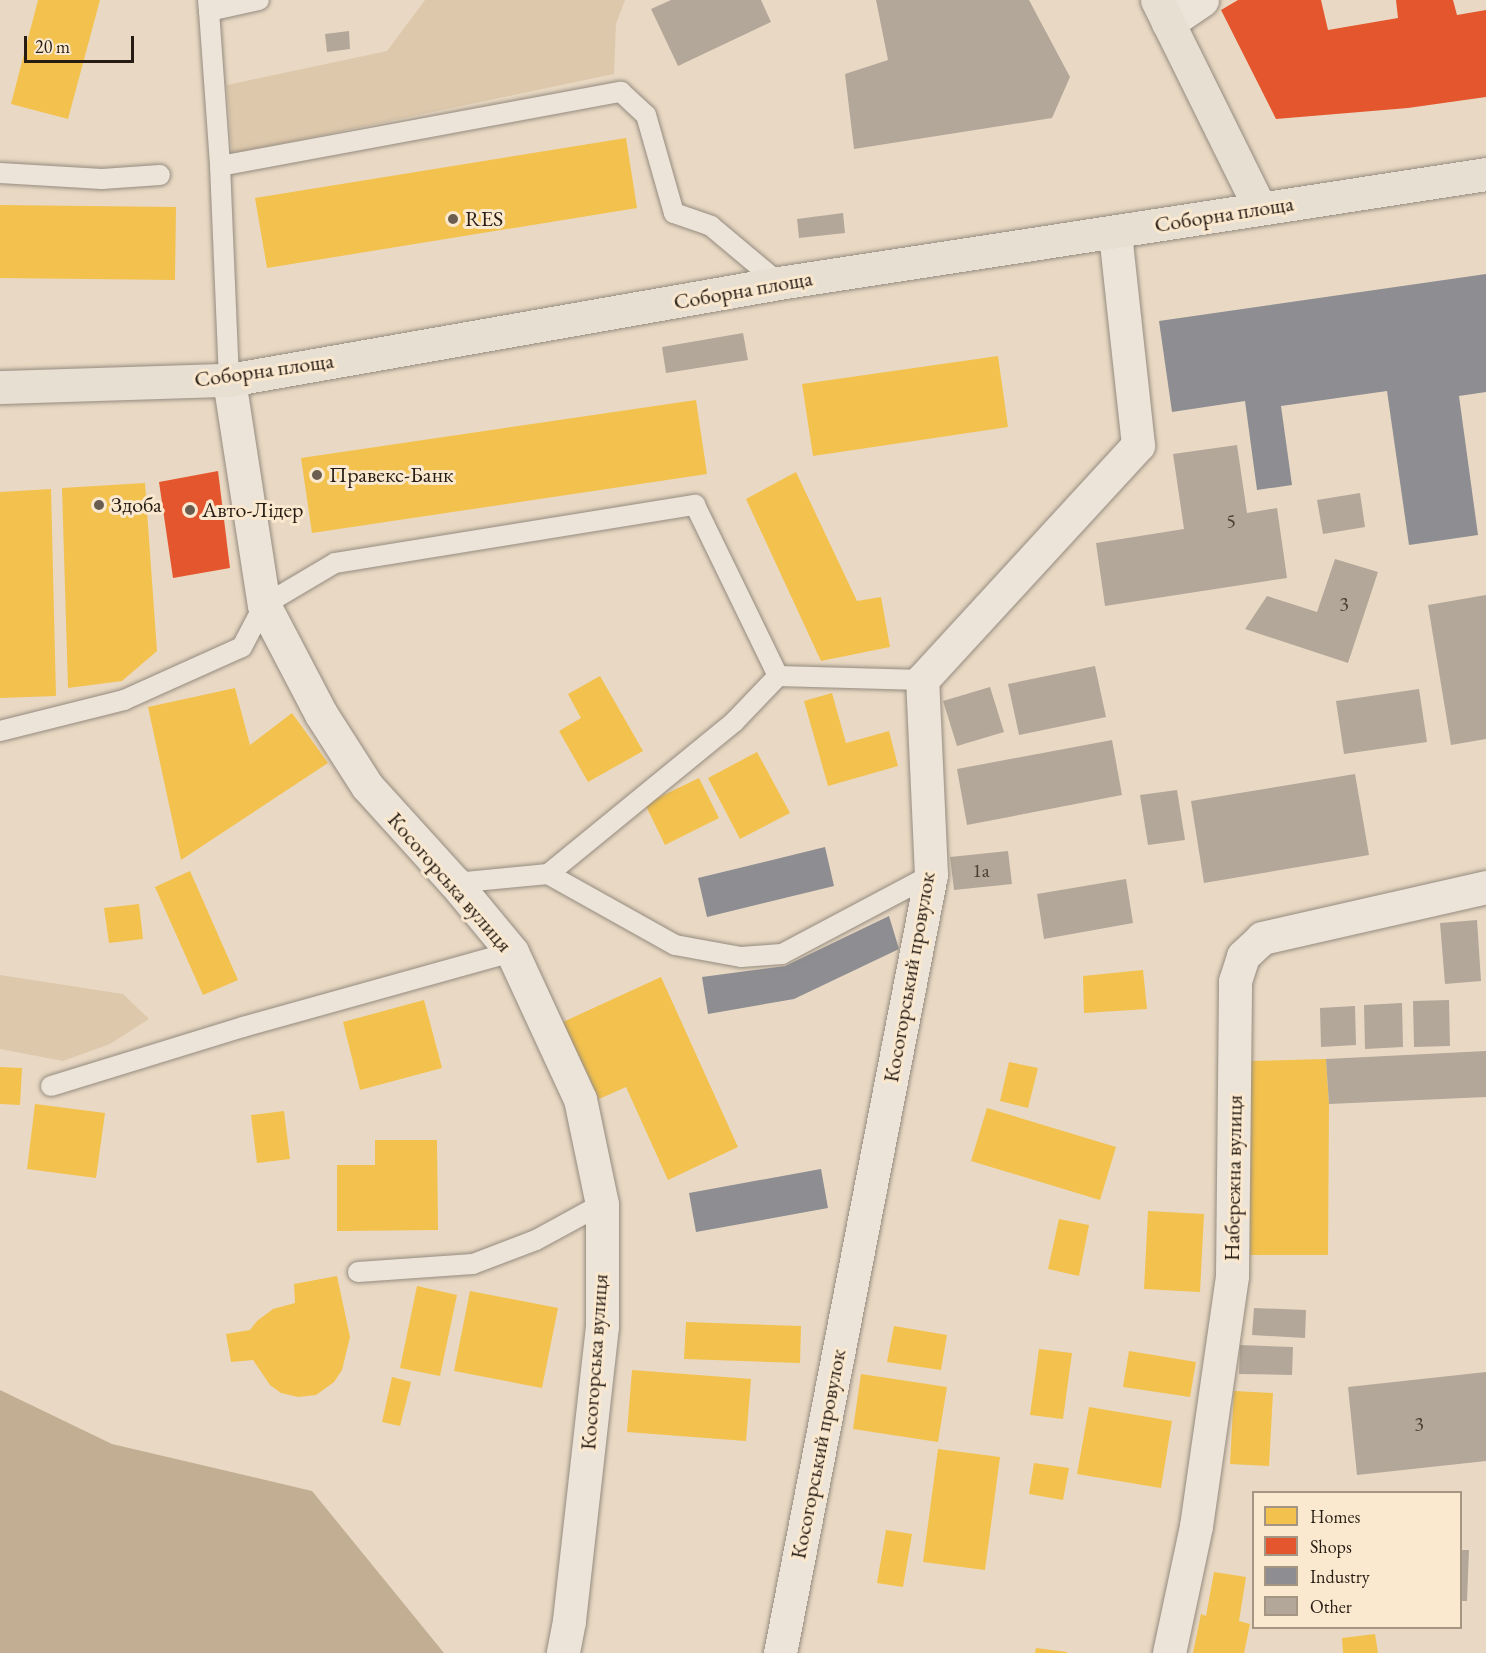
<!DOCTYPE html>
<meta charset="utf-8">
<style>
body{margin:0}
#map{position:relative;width:1486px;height:1653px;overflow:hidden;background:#e9d9c4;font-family:"EB Garamond",serif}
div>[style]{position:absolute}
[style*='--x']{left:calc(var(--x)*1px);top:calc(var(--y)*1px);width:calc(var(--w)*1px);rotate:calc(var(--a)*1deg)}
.green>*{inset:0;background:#ddc8ac}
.water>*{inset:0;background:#c2ae93}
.homes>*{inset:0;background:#f2c14e}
.shops>*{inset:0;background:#e4572e}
.industry>*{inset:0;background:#8d8d92}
.building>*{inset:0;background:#b2a799}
.roads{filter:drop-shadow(0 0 2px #958b7f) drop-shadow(0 0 2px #958b7f)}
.lane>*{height:20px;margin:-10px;padding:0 10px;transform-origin:10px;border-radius:10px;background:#ece4d9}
.street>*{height:33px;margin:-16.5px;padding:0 16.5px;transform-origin:16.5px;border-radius:16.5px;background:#ece4d9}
.primary>*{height:33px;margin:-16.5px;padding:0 16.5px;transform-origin:16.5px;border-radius:16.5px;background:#e8dfd3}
.dots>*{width:16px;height:16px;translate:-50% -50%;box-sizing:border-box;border:3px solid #fae8cf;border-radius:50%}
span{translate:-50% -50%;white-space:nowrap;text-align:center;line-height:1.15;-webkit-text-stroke:6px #fae8cf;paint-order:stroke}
.number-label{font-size:20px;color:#493f34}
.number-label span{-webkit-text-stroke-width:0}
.street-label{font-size:22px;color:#261c13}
.poi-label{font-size:22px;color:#261c13}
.left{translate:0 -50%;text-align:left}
.legend{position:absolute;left:1252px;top:1491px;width:210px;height:138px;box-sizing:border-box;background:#fae8cf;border:2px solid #a59684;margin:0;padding:8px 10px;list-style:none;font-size:18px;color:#261c13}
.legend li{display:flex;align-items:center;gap:12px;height:30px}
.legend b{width:30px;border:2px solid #a59684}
.scale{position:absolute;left:24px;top:36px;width:110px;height:27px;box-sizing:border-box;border:3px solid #261c13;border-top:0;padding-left:8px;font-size:18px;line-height:21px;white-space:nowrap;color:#261c13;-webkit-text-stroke:4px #fae8cf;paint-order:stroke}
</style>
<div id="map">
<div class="green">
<i style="clip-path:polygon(425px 0,625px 0,616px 24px,614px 74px,232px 154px,227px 85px,387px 51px)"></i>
<i style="clip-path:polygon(0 975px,123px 994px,149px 1019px,110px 1044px,63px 1061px,0 1049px)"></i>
</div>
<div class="water">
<i style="clip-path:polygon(0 1390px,112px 1444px,312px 1491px,444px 1653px,0 1653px)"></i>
</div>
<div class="homes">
<i style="clip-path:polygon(38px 0,100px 0,68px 119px,11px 104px)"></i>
<i style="clip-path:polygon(626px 138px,637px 208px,267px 268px,255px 198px)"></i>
<i style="clip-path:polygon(0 205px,176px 207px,175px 280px,0 278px)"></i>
<i style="clip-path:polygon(998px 356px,1008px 427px,813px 456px,802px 384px)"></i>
<i style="clip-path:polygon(696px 400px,707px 474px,312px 533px,301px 458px)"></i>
<i style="clip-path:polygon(796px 472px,857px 601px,881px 597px,890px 647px,821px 661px,746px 499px)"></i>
<i style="clip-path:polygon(145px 483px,157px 651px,122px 681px,68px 688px,62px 488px)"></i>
<i style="clip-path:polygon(51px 489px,56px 696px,0 698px,0 492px)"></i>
<i style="clip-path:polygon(600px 676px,643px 751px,588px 782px,559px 731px,581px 718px,568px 694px)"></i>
<i style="clip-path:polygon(235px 688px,250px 745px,292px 713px,328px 763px,181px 860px,148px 707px)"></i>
<i style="clip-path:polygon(832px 693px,846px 743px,889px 731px,898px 766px,828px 786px,804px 701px)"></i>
<i style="clip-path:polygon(757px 752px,790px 813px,740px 839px,708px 778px)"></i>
<i style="clip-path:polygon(699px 778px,719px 818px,665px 845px,645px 804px)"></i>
<i style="clip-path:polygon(190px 871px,238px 980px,203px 995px,155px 887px)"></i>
<i style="clip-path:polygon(139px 904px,143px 939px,109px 943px,104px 908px)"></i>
<i style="clip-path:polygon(1143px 970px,1147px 1009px,1084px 1013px,1083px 976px)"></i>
<i style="clip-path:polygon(661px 977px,738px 1147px,668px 1180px,626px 1087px,599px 1099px,563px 1022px)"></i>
<i style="clip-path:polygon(424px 1000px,442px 1068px,360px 1090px,343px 1022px)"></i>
<i style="clip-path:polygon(1326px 1059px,1329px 1104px,1328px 1255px,1250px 1255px,1251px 1061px)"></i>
<i style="clip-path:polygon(1009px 1062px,1038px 1068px,1028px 1108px,1000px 1101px)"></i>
<i style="clip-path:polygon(0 1067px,22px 1068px,20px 1105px,0 1104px)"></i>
<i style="clip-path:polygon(35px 1104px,105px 1113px,96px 1178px,27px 1169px)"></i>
<i style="clip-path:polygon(987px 1108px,1116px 1147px,1100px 1200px,971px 1161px)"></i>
<i style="clip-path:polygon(284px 1111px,290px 1159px,257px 1163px,251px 1115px)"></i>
<i style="clip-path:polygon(375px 1140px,437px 1140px,438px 1230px,337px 1231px,337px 1165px,375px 1165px)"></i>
<i style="clip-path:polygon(1148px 1211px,1204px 1214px,1200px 1292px,1144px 1289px)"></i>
<i style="clip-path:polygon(1059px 1219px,1089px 1225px,1079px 1276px,1048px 1269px)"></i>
<i style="clip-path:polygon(337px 1276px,350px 1337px,342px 1370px,334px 1382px,316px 1395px,298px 1397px,281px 1393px,270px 1385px,253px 1360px,231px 1362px,226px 1334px,250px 1330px,257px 1321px,273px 1309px,295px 1303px,294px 1284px)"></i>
<i style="clip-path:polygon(417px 1286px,457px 1295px,440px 1376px,400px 1368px)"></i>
<i style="clip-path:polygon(470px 1291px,558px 1308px,542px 1388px,454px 1371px)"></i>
<i style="clip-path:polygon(686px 1322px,801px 1326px,800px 1363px,684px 1359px)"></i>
<i style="clip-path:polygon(894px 1326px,947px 1335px,941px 1370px,887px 1362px)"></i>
<i style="clip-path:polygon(1039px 1349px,1072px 1353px,1063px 1419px,1030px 1415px)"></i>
<i style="clip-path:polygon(1129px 1351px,1196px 1362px,1190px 1397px,1123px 1387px)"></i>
<i style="clip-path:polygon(632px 1370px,751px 1379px,746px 1441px,627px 1432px)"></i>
<i style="clip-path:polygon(861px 1374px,947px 1387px,938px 1442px,853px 1429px)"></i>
<i style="clip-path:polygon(392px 1377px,411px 1382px,400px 1426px,382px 1422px)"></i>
<i style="clip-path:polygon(1234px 1391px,1273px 1393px,1269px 1466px,1230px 1464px)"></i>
<i style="clip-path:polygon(1089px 1407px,1172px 1421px,1161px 1488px,1077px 1474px)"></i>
<i style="clip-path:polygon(938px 1449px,1000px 1457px,985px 1570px,923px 1562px)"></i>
<i style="clip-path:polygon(1034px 1463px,1069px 1468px,1063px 1500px,1029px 1494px)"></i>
<i style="clip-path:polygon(886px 1530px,912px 1534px,903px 1587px,877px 1583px)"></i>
<i style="clip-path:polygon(1214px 1572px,1246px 1577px,1239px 1621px,1250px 1624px,1244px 1653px,1193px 1653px,1201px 1614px,1206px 1616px)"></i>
<i style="clip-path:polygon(1375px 1634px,1378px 1653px,1343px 1653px,1342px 1638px)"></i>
<i style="clip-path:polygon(1036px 1648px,1067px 1652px,1067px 1653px,1035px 1653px)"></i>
</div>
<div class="shops">
<i style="clip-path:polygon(1238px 0,1321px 0,1328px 30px,1398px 18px,1396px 0,1453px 0,1457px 15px,1486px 10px,1486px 97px,1408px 108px,1276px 119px,1221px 10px)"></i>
<i style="clip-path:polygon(218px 471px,230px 568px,173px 578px,159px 482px)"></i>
</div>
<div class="industry">
<i style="clip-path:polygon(1486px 274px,1486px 392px,1459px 396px,1478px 535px,1409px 545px,1387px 391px,1281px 406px,1292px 485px,1257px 490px,1245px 401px,1172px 412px,1159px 321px)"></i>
<i style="clip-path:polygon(825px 847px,834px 886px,707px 917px,698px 878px)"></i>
<i style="clip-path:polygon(889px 916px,899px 949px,794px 999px,708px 1014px,702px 977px,785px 966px)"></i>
<i style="clip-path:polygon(821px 1169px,828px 1208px,696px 1232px,689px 1193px)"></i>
</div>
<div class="building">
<i style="clip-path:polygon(671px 0,761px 0,771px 22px,678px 66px,651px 9px)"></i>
<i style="clip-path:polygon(876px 0,1029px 0,1070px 77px,1052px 118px,854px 149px,845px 74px,888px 60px)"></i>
<i style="clip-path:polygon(349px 31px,350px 49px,327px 52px,325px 34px)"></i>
<i style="clip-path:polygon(843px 213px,845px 233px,799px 238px,797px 219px)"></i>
<i style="clip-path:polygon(743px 333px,748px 360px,666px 373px,662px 347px)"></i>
<i style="clip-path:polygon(1237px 445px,1247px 513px,1277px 508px,1287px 578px,1105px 606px,1096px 543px,1184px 529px,1173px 454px)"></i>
<i style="clip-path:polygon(1360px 493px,1365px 527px,1323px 534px,1317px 500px)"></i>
<i style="clip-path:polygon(1335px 559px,1378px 572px,1348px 663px,1245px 629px,1267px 596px,1317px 612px)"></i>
<i style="clip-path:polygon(1486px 595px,1486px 739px,1451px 745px,1428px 605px)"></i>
<i style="clip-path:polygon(1095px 666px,1106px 717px,1019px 735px,1008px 684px)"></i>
<i style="clip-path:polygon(990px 687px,1004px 732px,957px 746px,943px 701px)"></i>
<i style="clip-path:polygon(1419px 689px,1427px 742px,1344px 754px,1336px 701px)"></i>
<i style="clip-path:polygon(1112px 740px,1122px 795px,967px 825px,957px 769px)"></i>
<i style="clip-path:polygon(1355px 774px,1369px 855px,1204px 883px,1191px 801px)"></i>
<i style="clip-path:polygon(1177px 790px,1185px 840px,1148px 845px,1140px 795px)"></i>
<i style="clip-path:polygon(1008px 851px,1012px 884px,954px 890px,950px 857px)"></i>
<i style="clip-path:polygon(1126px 879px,1133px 923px,1044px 939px,1037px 894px)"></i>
<i style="clip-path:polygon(1477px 920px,1481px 981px,1445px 984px,1440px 923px)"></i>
<i style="clip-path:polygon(1449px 1000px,1450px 1046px,1414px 1047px,1413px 1001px)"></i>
<i style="clip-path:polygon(1402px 1003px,1403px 1047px,1365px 1049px,1364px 1005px)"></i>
<i style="clip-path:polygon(1355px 1006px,1356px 1045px,1321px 1047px,1320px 1008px)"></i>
<i style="clip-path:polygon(1486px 1051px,1486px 1097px,1329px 1104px,1326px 1059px)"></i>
<i style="clip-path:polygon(1254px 1308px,1306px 1310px,1305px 1338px,1252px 1335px)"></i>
<i style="clip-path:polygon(1240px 1345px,1293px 1347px,1292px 1375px,1239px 1374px)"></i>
<i style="clip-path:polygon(1486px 1372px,1486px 1461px,1357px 1475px,1348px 1387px)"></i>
<i style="clip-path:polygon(1460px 1550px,1469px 1550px,1467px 1601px,1460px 1601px)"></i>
</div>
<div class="roads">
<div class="lane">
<i style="--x:208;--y:0;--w:11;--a:85"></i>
<i style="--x:209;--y:11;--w:51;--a:-12.4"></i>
<i style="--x:209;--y:11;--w:155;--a:85.9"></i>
<i style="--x:0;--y:173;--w:102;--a:3.4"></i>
<i style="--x:102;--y:179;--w:58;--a:-3.9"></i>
<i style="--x:229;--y:380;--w:214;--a:-92.4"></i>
<i style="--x:220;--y:166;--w:408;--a:-10.5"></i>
<i style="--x:621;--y:92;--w:34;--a:43"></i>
<i style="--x:646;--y:115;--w:102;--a:74.1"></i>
<i style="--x:674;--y:213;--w:39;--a:19"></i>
<i style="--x:711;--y:226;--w:89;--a:40"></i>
<i style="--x:778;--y:676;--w:144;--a:1.6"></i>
<i style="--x:0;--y:731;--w:128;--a:-14"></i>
<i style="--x:124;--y:700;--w:129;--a:-24.2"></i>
<i style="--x:242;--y:647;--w:47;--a:-62.4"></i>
<i style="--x:264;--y:605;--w:82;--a:-30.6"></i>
<i style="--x:335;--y:563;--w:365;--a:-9.2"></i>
<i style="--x:695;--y:505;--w:190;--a:64.1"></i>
<i style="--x:778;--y:676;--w:64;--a:133.7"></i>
<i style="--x:734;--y:722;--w:240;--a:140.7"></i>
<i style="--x:548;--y:874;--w:93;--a:174.5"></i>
<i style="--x:548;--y:874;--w:145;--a:29.2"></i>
<i style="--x:675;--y:945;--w:67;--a:10.3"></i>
<i style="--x:741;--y:957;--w:41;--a:-4.2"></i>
<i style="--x:782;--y:954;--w:169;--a:-27.9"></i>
<i style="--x:51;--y:1086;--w:201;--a:-17.1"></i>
<i style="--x:243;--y:1027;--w:279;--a:-15.6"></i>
<i style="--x:358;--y:1272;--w:115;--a:-4"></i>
<i style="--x:473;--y:1264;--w:67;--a:-20.9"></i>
<i style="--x:536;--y:1240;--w:75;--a:-28.6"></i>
</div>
<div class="street">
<i style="--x:1168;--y:23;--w:41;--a:-34.1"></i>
<i style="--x:229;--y:380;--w:228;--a:81.2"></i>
<i style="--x:264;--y:605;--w:123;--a:62.4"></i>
<i style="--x:321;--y:714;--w:85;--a:57.4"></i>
<i style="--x:367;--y:786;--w:131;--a:47.8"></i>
<i style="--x:455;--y:883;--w:89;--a:50.4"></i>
<i style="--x:512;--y:952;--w:162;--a:65.2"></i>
<i style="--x:580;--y:1099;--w:107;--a:78.2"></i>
<i style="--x:602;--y:1204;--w:122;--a:90"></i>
<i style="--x:602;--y:1326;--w:297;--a:96.4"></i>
<i style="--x:569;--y:1621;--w:33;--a:101"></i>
<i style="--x:780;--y:1653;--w:793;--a:-79.02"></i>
<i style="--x:931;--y:875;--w:195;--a:-92.6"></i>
<i style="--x:922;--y:680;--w:319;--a:-47.4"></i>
<i style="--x:1138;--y:445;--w:214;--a:-96.2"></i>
<i style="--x:1169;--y:1653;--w:130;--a:-78"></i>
<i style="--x:1196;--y:1526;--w:253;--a:-81.8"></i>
<i style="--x:1232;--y:1276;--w:295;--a:-89.4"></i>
<i style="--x:1235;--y:981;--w:26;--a:-72"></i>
<i style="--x:1243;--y:956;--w:26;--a:-43"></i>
<i style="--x:1262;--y:938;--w:230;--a:-12.8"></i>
</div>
<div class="primary">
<i style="--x:1157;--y:0;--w:232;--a:63.7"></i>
<i style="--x:0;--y:387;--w:229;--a:-1.8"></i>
<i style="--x:229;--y:380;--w:558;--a:-10"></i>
<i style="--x:779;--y:283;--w:715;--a:-8.76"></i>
</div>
</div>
<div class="dots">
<i style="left:453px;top:219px;background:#6a5e51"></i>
<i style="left:317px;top:475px;background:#6a5e51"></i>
<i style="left:99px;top:505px;background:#6a5e51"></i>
<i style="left:190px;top:510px;background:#6a5e51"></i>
</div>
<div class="number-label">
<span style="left:1231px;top:521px">5</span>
<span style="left:1344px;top:604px">3</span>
<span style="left:981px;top:870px">1а</span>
<span style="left:1419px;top:1424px">3</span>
</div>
<div class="street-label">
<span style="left:1224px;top:214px;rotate:-9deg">Соборна площа</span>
<span style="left:743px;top:290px;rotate:-10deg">Соборна площа</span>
<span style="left:264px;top:370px;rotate:-8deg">Соборна площа</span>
<span style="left:450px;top:882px;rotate:49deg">Косогорська вулиця</span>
<span style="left:909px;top:977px;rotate:-80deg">Косогорський провулок</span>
<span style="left:1233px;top:1178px;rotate:-89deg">Набережна вулиця</span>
<span style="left:594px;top:1362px;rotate:-86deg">Косогорська вулиця</span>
<span style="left:818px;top:1454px;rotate:-79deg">Косогорський провулок</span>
</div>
<div class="poi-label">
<span class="left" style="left:465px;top:219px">RES</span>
<span class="left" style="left:329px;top:475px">Правекс-Банк</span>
<span class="left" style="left:111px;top:505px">Здоба</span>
<span class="left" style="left:202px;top:510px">Авто-Лідер</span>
</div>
<ul class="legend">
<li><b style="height:16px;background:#f2c14e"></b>Homes</li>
<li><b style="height:16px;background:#e4572e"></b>Shops</li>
<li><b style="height:16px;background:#8d8d92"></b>Industry</li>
<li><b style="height:16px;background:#b2a799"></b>Other</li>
</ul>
<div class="scale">20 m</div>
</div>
